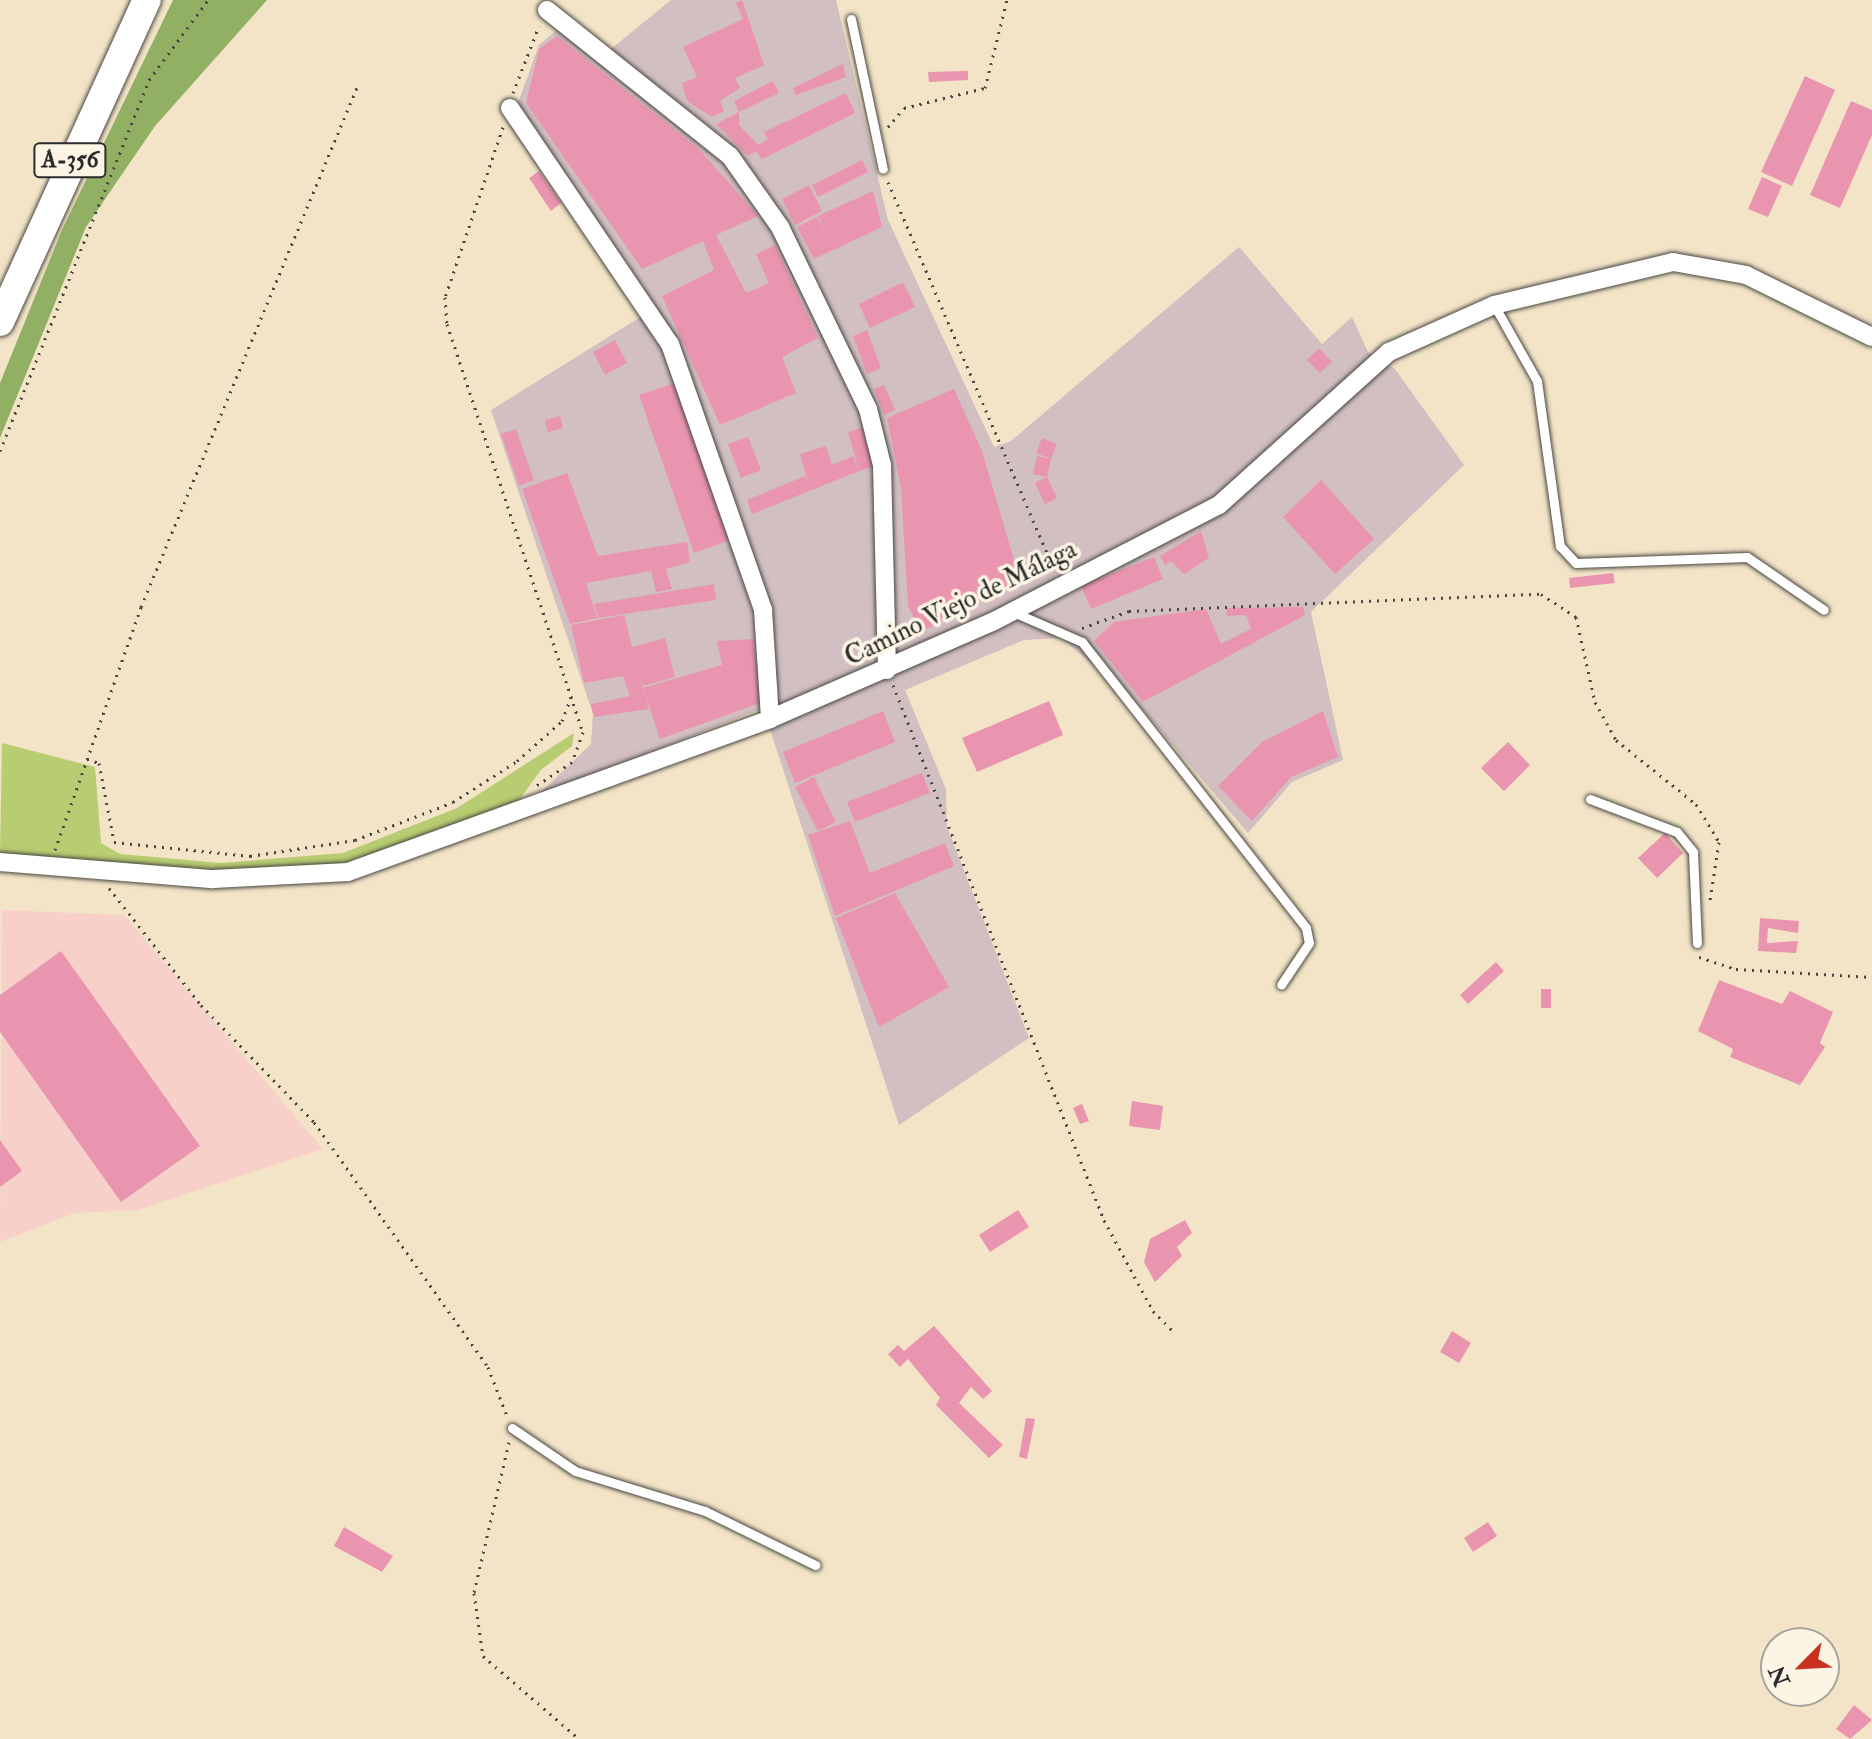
<!DOCTYPE html>
<meta charset="utf-8">
<style>
body{margin:0}
#map{position:relative;width:1872px;height:1739px;overflow:hidden;background:#f3e4c7;font-family:"IM FELL Double Pica",serif}
div>[style]{position:absolute}
[style*='--x']{left:calc(var(--x)*1px);top:calc(var(--y)*1px);width:calc(var(--w)*1px);rotate:calc(var(--a)*1deg)}
.built>*{inset:0;background:#f7d1c9}
.industrial>*{inset:0;background:#d2bfc1}
.green>*{inset:0;background:#b8cd71}
.forest>*{inset:0;background:#92b063}
.building>*{inset:0;background:#ea95af}
.path>*{height:3px;margin-top:-1.5px;transform-origin:0;background:repeating-linear-gradient(90deg,#494742 0 2px,transparent 0 8px)}
.roads{filter:drop-shadow(0 0 2px #494742) drop-shadow(0 0 2px #494742)}
.service>*{height:9px;margin:-4.5px;padding:0 4.5px;transform-origin:4.5px;border-radius:4.5px;background:#fff}
.minor>*{height:18px;margin:-9px;padding:0 9px;transform-origin:9px;border-radius:9px;background:#fff}
.primary>*{height:28px;margin:-14px;padding:0 14px;transform-origin:14px;border-radius:14px;background:#fff}
span{translate:-50% -50%;white-space:nowrap;text-align:center;line-height:1.15;-webkit-text-stroke:7px #fcf5e5;paint-order:stroke}
.shield-label span{padding:2px 6px;background:#fcf5e5;border:2px solid;border-radius:6px;-webkit-text-stroke-width:0}
.shield-label{font-size:24px;color:#2b2b2b;font-weight:700}
.street-label{font-size:26px;color:#2b2b2b}
.north{position:absolute;left:1760px;top:1627px;width:80px;height:80px;box-sizing:border-box;background:#fcf5e5;border:2px solid #a8a49b;border-radius:50%;rotate:246deg;font-size:22px;font-weight:700;line-height:32px;text-align:center;color:#2b2b2b}
.north::after{content:'';display:block;margin:auto;width:28px;height:36px;background:#c8321e;clip-path:polygon(50% 0,100% 100%,50% 72%,0 100%)}
</style>
<div id="map">
<div class="built">
<i style="clip-path:polygon(2px 910px,124px 915px,323px 1149px,138px 1210px,75px 1213px,0 1242px)"></i>
</div>
<div class="industrial">
<i style="clip-path:polygon(671px 0,836px 0,888px 220px,994px 447px,1011px 441px,1239px 247px,1322px 344px,1352px 317px,1368px 352px,1395px 369px,1464px 465px,1311px 612px,1343px 760px,1292px 782px,1248px 833px,1136px 702px,1062px 638px,1024px 640px,905px 690px,946px 789px,947px 827px,1029px 1038px,899px 1125px,763px 708px,537px 796px,591px 744px,593px 714px,491px 410px,642px 316px,510px 125px,539px 45px,559px 28px,600px 58px)"></i>
</div>
<div class="green">
<i style="clip-path:polygon(574px 733px,572px 746px,541px 770px,513px 808px,346px 864px,217px 872px,85px 867px,0 853px,2px 743px,95px 767px,101px 843px,120px 854px,221px 863px,343px 853px,457px 808px)"></i>
</div>
<div class="forest">
<i style="clip-path:polygon(173px 0,267px 0,155px 126px,86px 227px,0 438px,0 383px,62px 230px)"></i>
</div>
<div class="building">
<i style="clip-path:polygon(742px 0,764px 65px,735px 78px,740px 88px,720px 101px,724px 111px,712px 117px,687px 101px,682px 83px,697px 77px,683px 47px,743px 19px,736px 3px)"></i>
<i style="clip-path:polygon(557px 36px,699px 149px,758px 216px,716px 235px,746px 293px,769px 283px,756px 254px,775px 245px,818px 338px,782px 357px,796px 393px,720px 425px,662px 296px,714px 270px,703px 241px,642px 269px,526px 103px,539px 49px)"></i>
<i style="clip-path:polygon(843px 64px,846px 77px,796px 95px,793px 88px)"></i>
<i style="clip-path:polygon(968px 71px,968px 80px,929px 82px,928px 72px)"></i>
<i style="clip-path:polygon(1805px 76px,1835px 90px,1792px 186px,1761px 172px)"></i>
<i style="clip-path:polygon(773px 81px,779px 93px,739px 112px,734px 101px)"></i>
<i style="clip-path:polygon(846px 93px,855px 113px,762px 159px,756px 151px,748px 156px,716px 124px,739px 112px,739px 125px,758px 145px,768px 139px,764px 132px)"></i>
<i style="clip-path:polygon(1851px 101px,1872px 110px,1872px 135px,1840px 208px,1810px 195px)"></i>
<i style="clip-path:polygon(862px 160px,868px 172px,818px 197px,812px 185px)"></i>
<i style="clip-path:polygon(539px 171px,561px 203px,551px 211px,529px 178px)"></i>
<i style="clip-path:polygon(1762px 177px,1782px 186px,1768px 217px,1748px 209px)"></i>
<i style="clip-path:polygon(809px 185px,822px 211px,795px 225px,782px 199px)"></i>
<i style="clip-path:polygon(873px 191px,882px 227px,814px 259px,797px 227px,817px 217px,826px 234px,818px 216px)"></i>
<i style="clip-path:polygon(903px 282px,915px 307px,870px 328px,859px 304px)"></i>
<i style="clip-path:polygon(867px 330px,881px 368px,867px 374px,853px 336px)"></i>
<i style="clip-path:polygon(615px 340px,627px 363px,605px 375px,593px 352px)"></i>
<i style="clip-path:polygon(1319px 348px,1332px 362px,1320px 373px,1307px 360px)"></i>
<i style="clip-path:polygon(675px 383px,730px 540px,694px 553px,639px 395px)"></i>
<i style="clip-path:polygon(884px 385px,895px 410px,884px 415px,874px 389px)"></i>
<i style="clip-path:polygon(954px 389px,982px 451px,1020px 580px,921px 632px,908px 606px,901px 488px,887px 418px)"></i>
<i style="clip-path:polygon(560px 416px,563px 428px,548px 432px,545px 420px)"></i>
<i style="clip-path:polygon(862px 428px,873px 467px,859px 471px,848px 432px)"></i>
<i style="clip-path:polygon(516px 429px,534px 480px,519px 486px,501px 434px)"></i>
<i style="clip-path:polygon(748px 437px,761px 470px,741px 478px,728px 444px)"></i>
<i style="clip-path:polygon(1042px 438px,1057px 444px,1051px 459px,1036px 453px)"></i>
<i style="clip-path:polygon(826px 446px,832px 465px,853px 456px,859px 471px,752px 514px,747px 500px,805px 476px,809px 486px,800px 454px)"></i>
<i style="clip-path:polygon(1037px 456px,1051px 459px,1047px 477px,1033px 474px)"></i>
<i style="clip-path:polygon(567px 473px,598px 556px,687px 542px,690px 562px,666px 569px,672px 589px,656px 592px,651px 571px,586px 583px,597px 618px,570px 624px,522px 489px)"></i>
<i style="clip-path:polygon(1047px 477px,1057px 498px,1045px 504px,1035px 483px)"></i>
<i style="clip-path:polygon(1321px 480px,1374px 539px,1335px 574px,1283px 517px)"></i>
<i style="clip-path:polygon(1201px 531px,1209px 558px,1184px 574px,1171px 561px,1165px 565px,1160px 556px)"></i>
<i style="clip-path:polygon(1154px 557px,1163px 579px,1091px 609px,1081px 586px)"></i>
<i style="clip-path:polygon(1613px 573px,1615px 583px,1570px 588px,1569px 578px)"></i>
<i style="clip-path:polygon(714px 584px,716px 600px,598px 618px,594px 604px)"></i>
<i style="clip-path:polygon(1303px 607px,1305px 615px,1143px 702px,1094px 641px,1114px 622px,1206px 609px,1221px 644px,1251px 629px,1246px 615px,1227px 616px,1226px 608px)"></i>
<i style="clip-path:polygon(624px 615px,632px 647px,665px 638px,675px 677px,643px 686px,634px 657px,649px 709px,594px 717px,591px 704px,630px 696px,623px 676px,584px 683px,571px 625px)"></i>
<i style="clip-path:polygon(753px 639px,760px 703px,660px 739px,643px 688px,722px 665px,717px 641px)"></i>
<i style="clip-path:polygon(1049px 701px,1063px 735px,977px 772px,962px 738px)"></i>
<i style="clip-path:polygon(883px 711px,895px 742px,795px 783px,783px 752px)"></i>
<i style="clip-path:polygon(1323px 711px,1338px 757px,1291px 777px,1252px 821px,1218px 786px,1262px 742px)"></i>
<i style="clip-path:polygon(1508px 742px,1530px 765px,1504px 791px,1481px 768px)"></i>
<i style="clip-path:polygon(922px 773px,930px 793px,855px 822px,847px 802px)"></i>
<i style="clip-path:polygon(814px 777px,836px 822px,818px 831px,795px 787px)"></i>
<i style="clip-path:polygon(850px 821px,870px 873px,945px 843px,954px 866px,835px 916px,808px 835px)"></i>
<i style="clip-path:polygon(1665px 833px,1683px 853px,1657px 878px,1638px 858px)"></i>
<i style="clip-path:polygon(895px 893px,949px 987px,879px 1027px,836px 918px)"></i>
<i style="clip-path:polygon(1760px 918px,1799px 921px,1798px 933px,1768px 928px,1767px 943px,1798px 941px,1796px 953px,1758px 951px)"></i>
<i style="clip-path:polygon(61px 951px,200px 1146px,121px 1202px,0 1032px,0 995px)"></i>
<i style="clip-path:polygon(1496px 962px,1504px 971px,1468px 1004px,1460px 995px)"></i>
<i style="clip-path:polygon(1719px 980px,1782px 1004px,1790px 991px,1833px 1012px,1820px 1043px,1825px 1047px,1800px 1085px,1730px 1057px,1733px 1049px,1698px 1031px)"></i>
<i style="clip-path:polygon(1541px 989px,1551px 989px,1551px 1008px,1541px 1008px)"></i>
<i style="clip-path:polygon(1132px 1101px,1163px 1106px,1160px 1130px,1129px 1126px)"></i>
<i style="clip-path:polygon(1082px 1104px,1089px 1121px,1080px 1124px,1073px 1108px)"></i>
<i style="clip-path:polygon(0 1140px,22px 1171px,0 1187px)"></i>
<i style="clip-path:polygon(1018px 1210px,1029px 1227px,990px 1252px,979px 1235px)"></i>
<i style="clip-path:polygon(1185px 1220px,1192px 1233px,1177px 1247px,1182px 1256px,1155px 1282px,1144px 1262px,1150px 1239px)"></i>
<i style="clip-path:polygon(934px 1326px,992px 1391px,983px 1399px,971px 1387px,959px 1403px,1003px 1445px,989px 1458px,936px 1405px,940px 1398px,908px 1359px,900px 1367px,888px 1354px,898px 1345px,904px 1351px)"></i>
<i style="clip-path:polygon(1452px 1331px,1471px 1343px,1459px 1363px,1440px 1352px)"></i>
<i style="clip-path:polygon(1026px 1418px,1035px 1419px,1027px 1459px,1019px 1457px)"></i>
<i style="clip-path:polygon(1488px 1522px,1497px 1536px,1473px 1552px,1464px 1538px)"></i>
<i style="clip-path:polygon(344px 1527px,393px 1556px,382px 1572px,334px 1546px)"></i>
<i style="clip-path:polygon(1854px 1705px,1872px 1720px,1850px 1739px,1836px 1729px)"></i>
</div>
<div class="path">
<i style="--x:513;--y:93;--w:72;--a:-68.8"></i>
<i style="--x:503;--y:127;--w:180;--a:108.8"></i>
<i style="--x:445;--y:297;--w:27;--a:86"></i>
<i style="--x:447;--y:324;--w:430;--a:71.6"></i>
<i style="--x:583;--y:732;--w:32;--a:110"></i>
<i style="--x:572;--y:762;--w:43;--a:146.3"></i>
<i style="--x:888;--y:127;--w:25;--a:-50"></i>
<i style="--x:904;--y:108;--w:83;--a:-13.9"></i>
<i style="--x:985;--y:88;--w:91;--a:-76"></i>
<i style="--x:888;--y:182;--w:424;--a:66.8"></i>
<i style="--x:0;--y:451;--w:400;--a:-68.1"></i>
<i style="--x:149;--y:80;--w:99;--a:-53.6"></i>
<i style="--x:1082;--y:628;--w:50;--a:-19.9"></i>
<i style="--x:1129;--y:611;--w:412;--a:-2.4"></i>
<i style="--x:1541;--y:594;--w:42;--a:33.3"></i>
<i style="--x:1576;--y:617;--w:87;--a:77.4"></i>
<i style="--x:1595;--y:702;--w:43;--a:61.1"></i>
<i style="--x:1616;--y:740;--w:102;--a:38.7"></i>
<i style="--x:1696;--y:804;--w:44;--a:58.8"></i>
<i style="--x:1719;--y:842;--w:59;--a:98.8"></i>
<i style="--x:893;--y:685;--w:575;--a:68.48"></i>
<i style="--x:1104;--y:1220;--w:103;--a:61.7"></i>
<i style="--x:1153;--y:1311;--w:27;--a:45"></i>
<i style="--x:87;--y:759;--w:13;--a:18"></i>
<i style="--x:99;--y:763;--w:80;--a:79.2"></i>
<i style="--x:114;--y:842;--w:137;--a:5.9"></i>
<i style="--x:250;--y:856;--w:106;--a:-8.7"></i>
<i style="--x:355;--y:840;--w:105;--a:-21.2"></i>
<i style="--x:453;--y:802;--w:76;--a:-32.6"></i>
<i style="--x:517;--y:761;--w:60;--a:-41.6"></i>
<i style="--x:562;--y:721;--w:30;--a:-69"></i>
<i style="--x:55;--y:850;--w:258;--a:-70.5"></i>
<i style="--x:141;--y:607;--w:565;--a:-67.43"></i>
<i style="--x:109;--y:888;--w:149;--a:51.8"></i>
<i style="--x:201;--y:1005;--w:163;--a:46"></i>
<i style="--x:314;--y:1122;--w:301;--a:54.6"></i>
<i style="--x:488;--y:1367;--w:53;--a:68.8"></i>
<i style="--x:1699;--y:957;--w:39;--a:18"></i>
<i style="--x:1736;--y:969;--w:136;--a:3.4"></i>
<i style="--x:509;--y:1442;--w:155;--a:103.1"></i>
<i style="--x:474;--y:1593;--w:64;--a:81.9"></i>
<i style="--x:483;--y:1656;--w:127;--a:40.8"></i>
</div>
<div class="roads">
<div class="service">
<i style="--x:851;--y:19;--w:153;--a:78"></i>
<i style="--x:1494;--y:305;--w:87;--a:60.5"></i>
<i style="--x:1537;--y:381;--w:167;--a:82.1"></i>
<i style="--x:1560;--y:546;--w:23;--a:47"></i>
<i style="--x:1576;--y:563;--w:171;--a:-2"></i>
<i style="--x:1747;--y:557;--w:93;--a:34.5"></i>
<i style="--x:1013;--y:612;--w:75;--a:23.5"></i>
<i style="--x:1082;--y:642;--w:363;--a:51.9"></i>
<i style="--x:1306;--y:928;--w:15;--a:79"></i>
<i style="--x:1309;--y:943;--w:50;--a:123.7"></i>
<i style="--x:1590;--y:799;--w:93;--a:20.8"></i>
<i style="--x:1677;--y:832;--w:26;--a:51"></i>
<i style="--x:1693;--y:852;--w:91;--a:87.5"></i>
<i style="--x:512;--y:1428;--w:76;--a:34.3"></i>
<i style="--x:575;--y:1471;--w:136;--a:17.1"></i>
<i style="--x:705;--y:1511;--w:123;--a:26.1"></i>
</div>
<div class="minor">
<i style="--x:547;--y:10;--w:234;--a:38.6"></i>
<i style="--x:730;--y:156;--w:87;--a:54.8"></i>
<i style="--x:780;--y:227;--w:202;--a:64.2"></i>
<i style="--x:868;--y:409;--w:58;--a:76"></i>
<i style="--x:882;--y:465;--w:205;--a:88.6"></i>
<i style="--x:510;--y:108;--w:285;--a:55.9"></i>
<i style="--x:670;--y:344;--w:282;--a:70.7"></i>
<i style="--x:763;--y:610;--w:109;--a:86.3"></i>
<i style="--x:0;--y:862;--w:214;--a:4.6"></i>
<i style="--x:213;--y:879;--w:135;--a:-3"></i>
<i style="--x:348;--y:872;--w:449;--a:-19.9"></i>
<i style="--x:770;--y:719;--w:242;--a:-23.6"></i>
<i style="--x:992;--y:622;--w:255;--a:-27.3"></i>
<i style="--x:1219;--y:505;--w:229;--a:-42"></i>
<i style="--x:1389;--y:352;--w:115;--a:-24.1"></i>
<i style="--x:1494;--y:305;--w:184;--a:-13.5"></i>
<i style="--x:1673;--y:262;--w:74;--a:10.1"></i>
<i style="--x:1746;--y:275;--w:140;--a:26.2"></i>
</div>
<div class="primary">
<i style="--x:0;--y:322;--w:354;--a:-65.5"></i>
</div>
</div>
<div class="shield-label">
<span style="left:70px;top:160px">A-356</span>
</div>
<div class="street-label">
<span style="left:961px;top:604px;rotate:-26deg">Camino Viejo de Málaga</span>
</div>
<div class="north">N</div>
</div>
